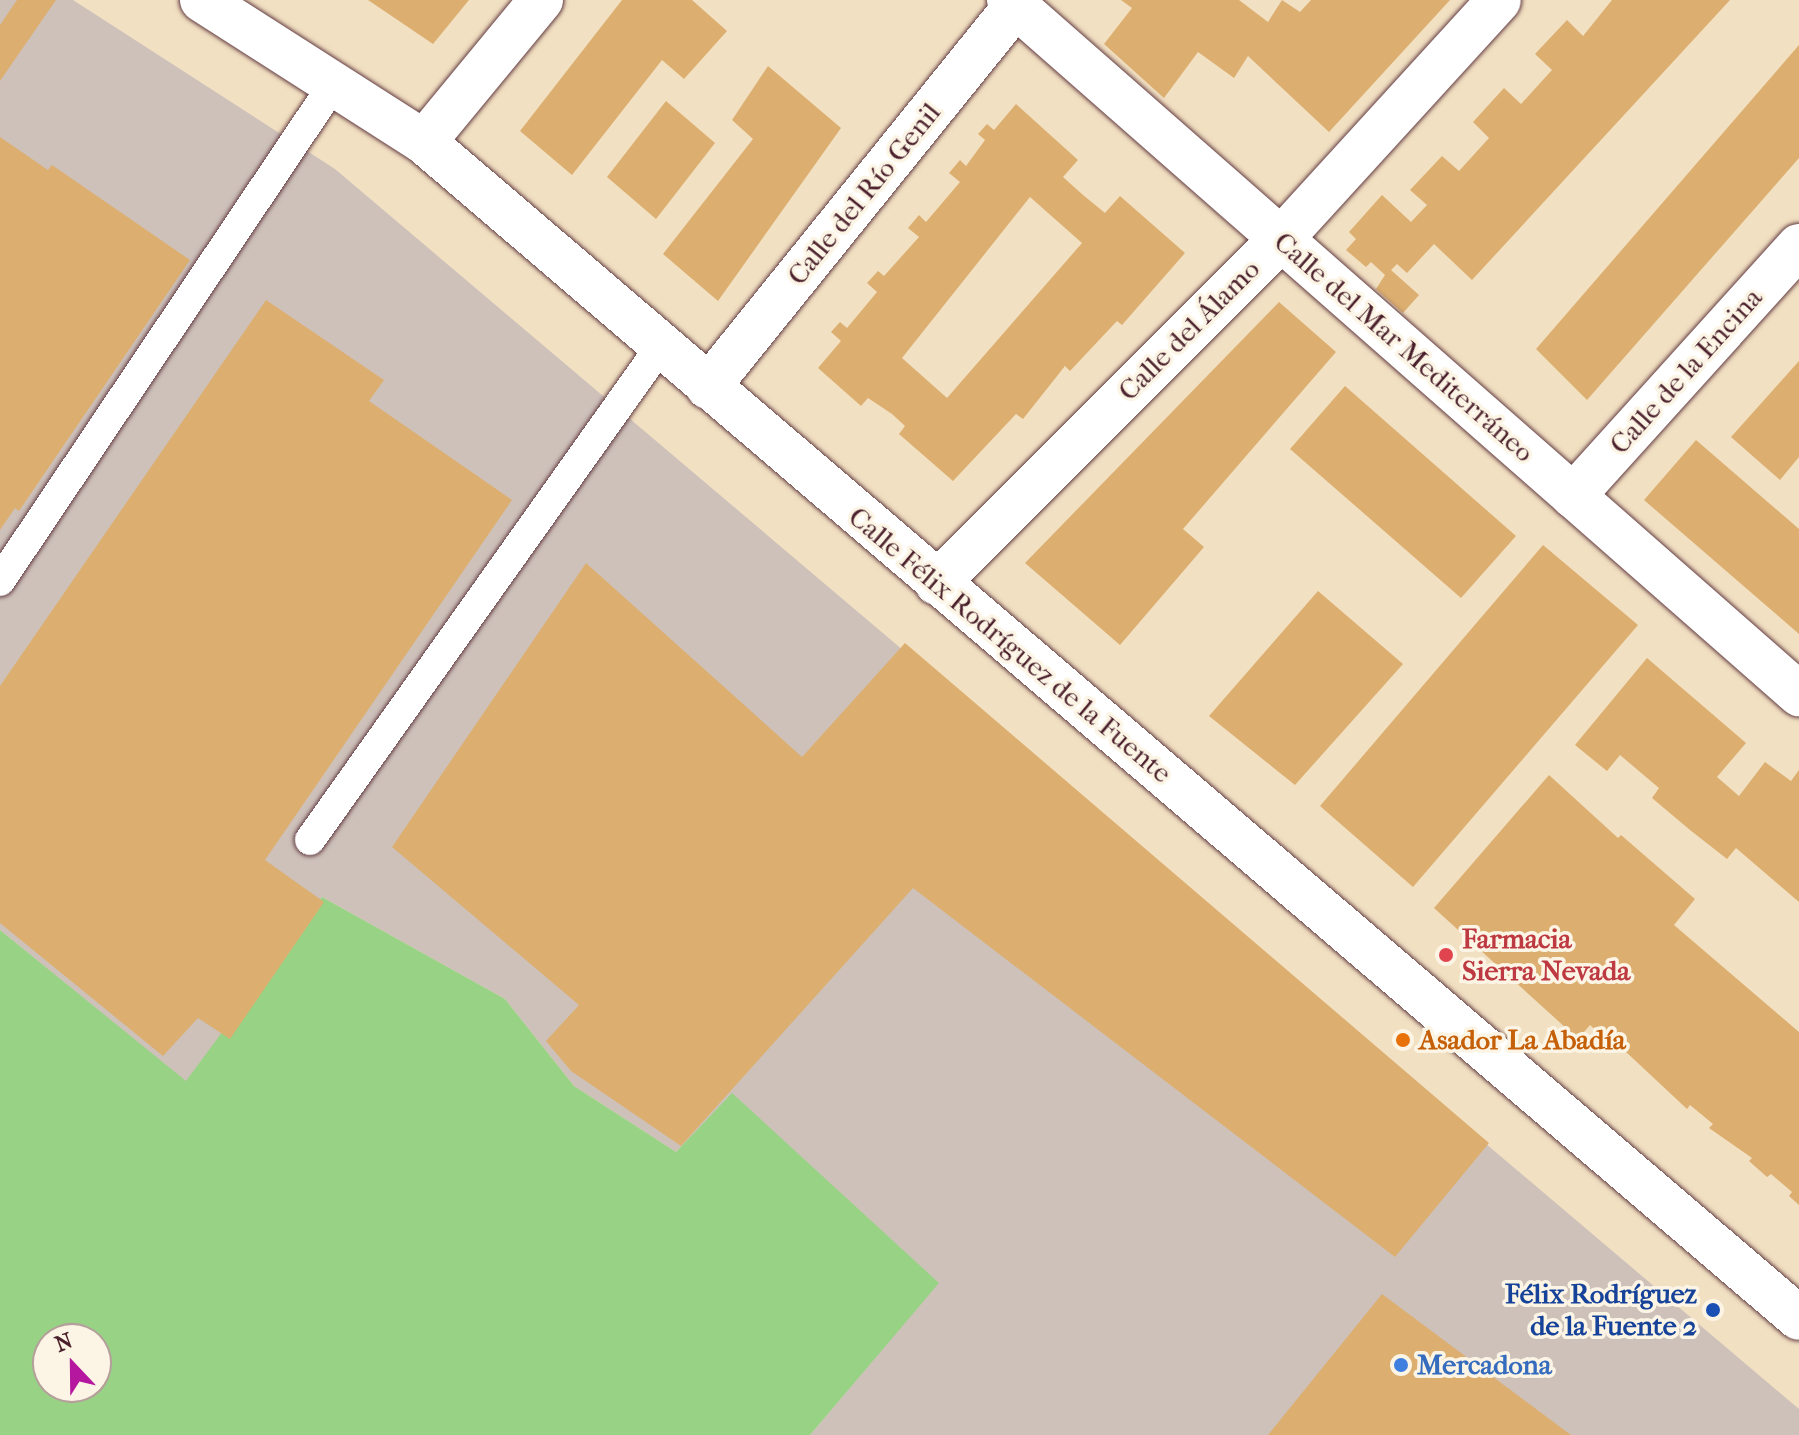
<!DOCTYPE html>
<meta charset="utf-8">
<style>
body{margin:0}
#map{position:relative;width:1799px;height:1435px;overflow:hidden;background:#f2e0c2;font-family:"IM FELL French Canon",serif}
div>[style]{position:absolute}
[style*='--x']{left:calc(var(--x)*1px);top:calc(var(--y)*1px);width:calc(var(--w)*1px);rotate:calc(var(--a)*1deg)}
.industrial>*{inset:0;background:#cec1ba}
.green>*{inset:0;background:#98d285}
.building>*{inset:0;background:#dcaf70}
.roads{filter:drop-shadow(0 0 2px #633c42) drop-shadow(0 0 2px #633c42)}
.service>*{height:30px;margin:-15px;padding:0 15px;transform-origin:15px;border-radius:15px;background:#fff}
.minor>*{height:44px;margin:-22px;padding:0 22px;transform-origin:22px;border-radius:22px;background:#fff}
.tertiary>*{height:44px;margin:-22px;padding:0 22px;transform-origin:22px;border-radius:22px;background:#fff}
.dots>*{width:22px;height:22px;translate:-50% -50%;box-sizing:border-box;border:4px solid #fcf5e5;border-radius:50%}
span{translate:-50% -50%;white-space:nowrap;text-align:center;line-height:1.15;-webkit-text-stroke:7px #fcf5e5;paint-order:stroke}
.street-label{font-size:28px;color:#4a1f2b}
.health-label{font-size:28px;color:#be3a42;font-weight:700}
.left{translate:0 -50%;text-align:left}
.food-label{font-size:28px;color:#c56008;font-weight:700}
.transit-label{font-size:28px;color:#164399;font-weight:700}
.right{translate:-100% -50%;text-align:right}
.shop-label{font-size:28px;color:#366cbe;font-weight:700}
.north{position:absolute;left:32px;top:1323px;width:80px;height:80px;box-sizing:border-box;background:#fcf5e5;border:2px solid #b59f9b;border-radius:50%;rotate:338deg;font-size:22px;font-weight:700;line-height:32px;text-align:center;color:#4a1f2b}
.north::after{content:'';display:block;margin:auto;width:28px;height:36px;background:#b5179e;clip-path:polygon(50% 0,100% 100%,50% 72%,0 100%)}
</style>
<div id="map">
<div class="industrial">
<i style="clip-path:polygon(0 0,73px 0,335px 169px,1799px 1409px,1799px 1435px,810px 1435px,938px 1283px,732px 1094px,676px 1152px,574px 1086px,505px 999px,322px 897px,186px 1082px,0 930px)"></i>
</div>
<div class="green">
<i style="clip-path:polygon(evenodd,322px 897px,505px 999px,574px 1086px,676px 1152px,732px 1093px,939px 1283px,810px 1435px,0 1435px,0 930px,186px 1081px,322px 897px,48px 1339px,96px 1339px,96px 1387px,48px 1387px,48px 1339px)"></i>
</div>
<div class="building">
<i style="clip-path:polygon(17px 0,56px 0,0 81px,0 25px)"></i>
<i style="clip-path:polygon(368px 0,469px 0,433px 44px)"></i>
<i style="clip-path:polygon(622px 0,692px 0,727px 31px,684px 79px,662px 60px,572px 175px,520px 131px)"></i>
<i style="clip-path:polygon(1121px 0,1239px 0,1268px 22px,1282px 0,1300px 12px,1311px 0,1450px 0,1329px 132px,1248px 56px,1234px 78px,1198px 52px,1164px 98px,1104px 44px,1132px 8px)"></i>
<i style="clip-path:polygon(1612px 0,1730px 0,1472px 280px,1434px 244px,1407px 273px,1397px 264px,1391px 270px,1419px 295px,1403px 313px,1376px 289px,1385px 275px,1371px 262px,1366px 267px,1346px 250px,1356px 239px,1349px 232px,1382px 195px,1411px 222px,1427px 205px,1410px 190px,1442px 156px,1459px 171px,1489px 138px,1473px 122px,1504px 88px,1521px 104px,1552px 70px,1535px 54px,1567px 20px,1583px 36px)"></i>
<i style="clip-path:polygon(1799px 45px,1799px 158px,1587px 400px,1536px 349px)"></i>
<i style="clip-path:polygon(768px 66px,841px 128px,718px 301px,663px 254px,753px 139px,732px 120px)"></i>
<i style="clip-path:polygon(666px 101px,715px 143px,656px 219px,607px 177px)"></i>
<i style="clip-path:polygon(evenodd,1016px 104px,1078px 160px,1063px 177px,1083px 195px,1105px 213px,1120px 196px,1185px 253px,1122px 325px,1117px 321px,1070px 371px,1065px 366px,1023px 419px,1016px 414px,953px 481px,899px 434px,905px 426px,892px 414px,868px 398px,861px 406px,818px 368px,841px 341px,831px 332px,840px 322px,847px 328px,877px 292px,867px 283px,878px 271px,884px 276px,919px 237px,908px 228px,919px 215px,926px 222px,960px 182px,949px 173px,960px 160px,966px 166px,985px 140px,978px 134px,987px 124px,994px 130px,1016px 104px,1030px 197px,1082px 243px,947px 398px,902px 358px,1030px 197px)"></i>
<i style="clip-path:polygon(0 137px,48px 170px,52px 165px,190px 260px,19px 511px,15px 508px,0 530px)"></i>
<i style="clip-path:polygon(266px 300px,384px 380px,369px 401px,512px 500px,265px 860px,324px 902px,230px 1039px,198px 1018px,163px 1056px,0 923px,0 686px)"></i>
<i style="clip-path:polygon(1279px 302px,1336px 352px,1183px 529px,1204px 547px,1120px 645px,1025px 563px)"></i>
<i style="clip-path:polygon(1799px 361px,1799px 457px,1780px 480px,1731px 437px)"></i>
<i style="clip-path:polygon(1345px 386px,1516px 536px,1461px 598px,1290px 449px)"></i>
<i style="clip-path:polygon(1696px 440px,1799px 529px,1799px 634px,1644px 500px)"></i>
<i style="clip-path:polygon(1543px 545px,1638px 625px,1413px 887px,1320px 806px)"></i>
<i style="clip-path:polygon(586px 563px,802px 757px,905px 643px,1489px 1143px,1395px 1257px,913px 888px,681px 1146px,571px 1071px,546px 1041px,579px 1005px,392px 847px)"></i>
<i style="clip-path:polygon(1318px 591px,1403px 664px,1295px 785px,1209px 716px)"></i>
<i style="clip-path:polygon(1647px 658px,1746px 743px,1717px 777px,1739px 796px,1765px 762px,1791px 781px,1799px 770px,1799px 902px,1736px 848px,1727px 859px,1690px 830px,1652px 798px,1659px 788px,1620px 755px,1607px 771px,1575px 745px)"></i>
<i style="clip-path:polygon(1549px 775px,1618px 838px,1621px 835px,1695px 899px,1674px 925px,1799px 1032px,1799px 1205px,1789px 1196px,1792px 1192px,1771px 1174px,1767px 1177px,1749px 1161px,1752px 1158px,1709px 1128px,1713px 1124px,1690px 1105px,1687px 1109px,1610px 1037px,1607px 1040px,1590px 1025px,1578px 1039px,1434px 908px)"></i>
<i style="clip-path:polygon(1382px 1294px,1571px 1435px,1268px 1435px)"></i>
</div>
<div class="roads">
<div class="service">
<i style="--x:0;--y:581;--w:597;--a:-56.12"></i>
<i style="--x:310;--y:840;--w:606;--a:-54.61"></i>
</div>
<div class="minor">
<i style="--x:1009;--y:0;--w:1052;--a:41.3"></i>
<i style="--x:424;--y:142;--w:184;--a:-50.5"></i>
<i style="--x:708;--y:387;--w:497;--a:-51.1"></i>
<i style="--x:1573;--y:496;--w:337;--a:-47.9"></i>
<i style="--x:937;--y:583;--w:486;--a:-45"></i>
<i style="--x:1281;--y:239;--w:323;--a:-47.6"></i>
</div>
<div class="tertiary">
<i style="--x:202;--y:0;--w:264;--a:32.6"></i>
<i style="--x:424;--y:142;--w:1809;--a:40.54"></i>
</div>
</div>
<div class="dots">
<i style="left:1446px;top:955px;background:#e0444e"></i>
<i style="left:1403px;top:1040px;background:#e8710a"></i>
<i style="left:1713px;top:1310px;background:#1a4fb4"></i>
<i style="left:1401px;top:1365px;background:#3f7fe0"></i>
</div>
<div class="street-label">
<span style="left:864px;top:194px;rotate:-51deg">Calle del Río Genil</span>
<span style="left:1189px;top:330px;rotate:-45deg">Calle del Álamo</span>
<span style="left:1404px;top:347px;rotate:41deg">Calle del Mar Mediterráneo</span>
<span style="left:1686px;top:371px;rotate:-48deg">Calle de la Encina</span>
<span style="left:1010px;top:645px;rotate:40deg">Calle Félix Rodríguez de la Fuente</span>
</div>
<div class="health-label">
<span class="left" style="left:1462px;top:955px">Farmacia<br>Sierra Nevada</span>
</div>
<div class="food-label">
<span class="left" style="left:1419px;top:1040px">Asador La Abadía</span>
</div>
<div class="transit-label">
<span class="right" style="left:1697px;top:1310px">Félix Rodríguez<br>de la Fuente 2</span>
</div>
<div class="shop-label">
<span class="left" style="left:1417px;top:1365px">Mercadona</span>
</div>
<div class="north">N</div>
</div>
